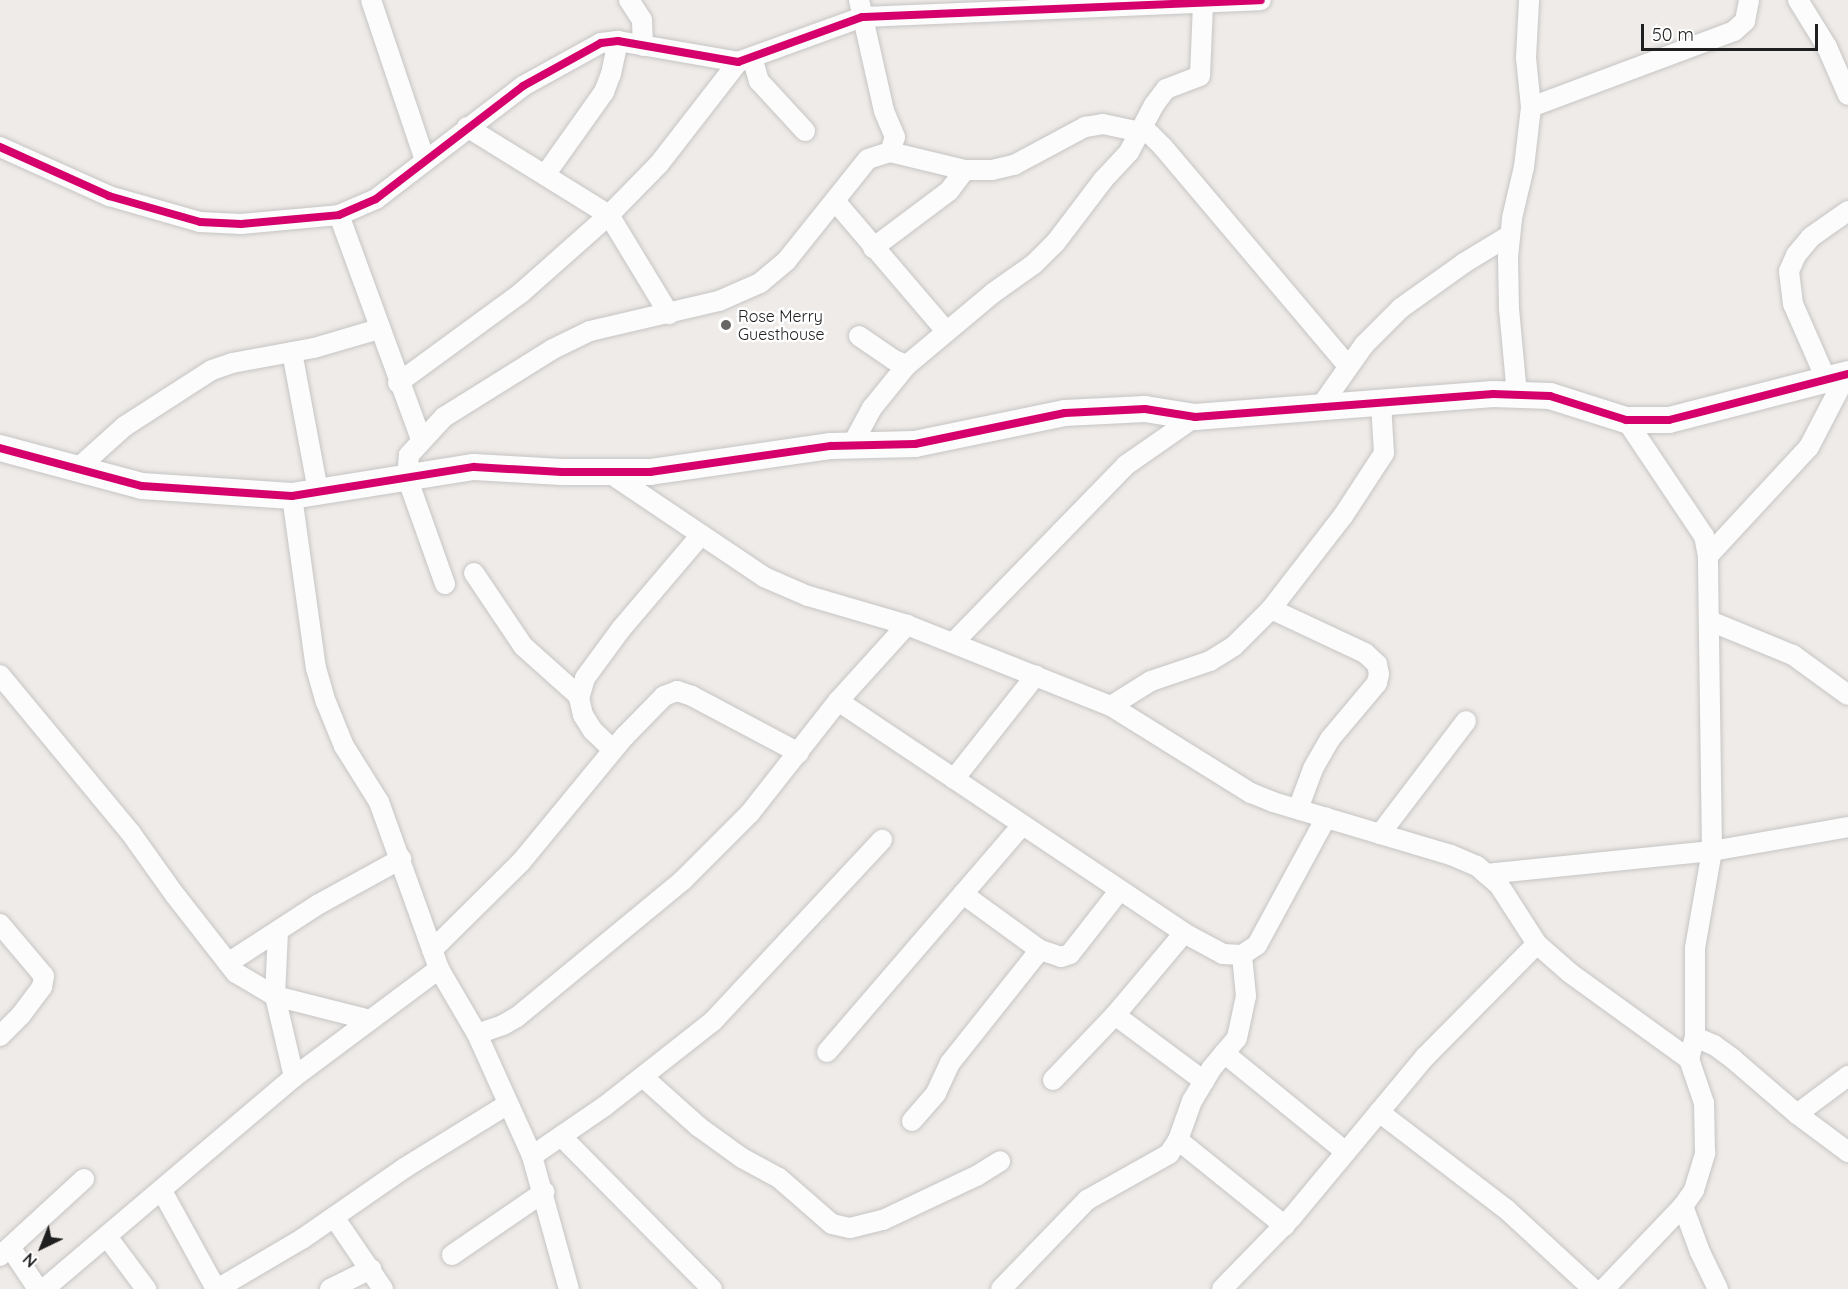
<!DOCTYPE html>
<style>
body{margin:0}
#map{position:relative;width:1848px;height:1289px;overflow:hidden;background:#eeebe8;font-family:Quicksand,sans-serif}
div>[style]{position:absolute}
[style*='--x']{left:calc(var(--x)*1px);top:calc(var(--y)*1px);width:calc(var(--w)*1px);rotate:calc(var(--a)*1deg)}
.roads{filter:drop-shadow(0 0 2px #c6c5c4) drop-shadow(0 0 2px #c6c5c4)}
.minor>*{height:20px;margin:-10px;padding:0 10px;transform-origin:10px;border-radius:10px;background:#fcfcfc}
.tertiary>*{height:26px;margin:-13px;padding:0 13px;transform-origin:13px;border-radius:13px;background:#fcfcfc}
.cycleway>*{height:8px;margin:-4px;padding:0 4px;transform-origin:4px;border-radius:4px;background:#d6006c}
.dots>*{width:16px;height:16px;translate:-50% -50%;box-sizing:border-box;border:3px solid #fff;border-radius:50%}
span{translate:-50% -50%;white-space:nowrap;text-align:center;line-height:1.15;-webkit-text-stroke:5px #fff;paint-order:stroke}
.poi-label{font-size:16px;color:#1f1f1f}
.left{translate:0 -50%;text-align:left}
.north{position:absolute;left:12px;top:1217px;width:60px;height:60px;-webkit-text-stroke:4px #fff;paint-order:stroke;rotate:223deg;font-size:16px;font-weight:700;line-height:24px;text-align:center;color:#1f1f1f}
.north::after{content:'';display:block;margin:auto;width:21px;height:27px;background:#1f1f1f;clip-path:polygon(50% 0,100% 100%,50% 72%,0 100%)}
.scale{position:absolute;left:1641px;top:24px;width:177px;height:27px;box-sizing:border-box;border:3px solid #1f1f1f;border-top:0;padding-left:8px;font-size:18px;line-height:21px;white-space:nowrap;color:#1f1f1f;-webkit-text-stroke:4px #fff;paint-order:stroke}
</style>
<div id="map">
<div class="roads">
<div class="minor">
<i style="--x:371;--y:0;--w:169;--a:71.4"></i>
<i style="--x:629;--y:0;--w:24;--a:57"></i>
<i style="--x:642;--y:20;--w:26;--a:88"></i>
<i style="--x:1798;--y:0;--w:55;--a:58.3"></i>
<i style="--x:1827;--y:47;--w:52;--a:66.4"></i>
<i style="--x:752;--y:57;--w:25;--a:74"></i>
<i style="--x:759;--y:81;--w:68;--a:47.4"></i>
<i style="--x:1531;--y:107;--w:217;--a:-20.5"></i>
<i style="--x:1734;--y:31;--w:15;--a:-42"></i>
<i style="--x:1745;--y:21;--w:21;--a:-79"></i>
<i style="--x:467;--y:127;--w:167;--a:31.8"></i>
<i style="--x:609;--y:215;--w:116;--a:58.8"></i>
<i style="--x:0;--y:147;--w:120;--a:24.2"></i>
<i style="--x:109;--y:196;--w:95;--a:15.9"></i>
<i style="--x:200;--y:222;--w:41;--a:2.8"></i>
<i style="--x:241;--y:224;--w:98;--a:-5.2"></i>
<i style="--x:339;--y:215;--w:40;--a:-23.4"></i>
<i style="--x:376;--y:199;--w:185;--a:-37.5"></i>
<i style="--x:523;--y:86;--w:89;--a:-28.9"></i>
<i style="--x:601;--y:43;--w:17;--a:-7"></i>
<i style="--x:618;--y:41;--w:122;--a:9.9"></i>
<i style="--x:738;--y:62;--w:132;--a:-19.9"></i>
<i style="--x:862;--y:17;--w:399;--a:-2.4"></i>
<i style="--x:890;--y:152;--w:77;--a:13.5"></i>
<i style="--x:965;--y:170;--w:27;--a:0"></i>
<i style="--x:992;--y:170;--w:23;--a:-13"></i>
<i style="--x:1014;--y:165;--w:81;--a:-28.2"></i>
<i style="--x:1085;--y:127;--w:18;--a:-9"></i>
<i style="--x:1103;--y:124;--w:48;--a:12"></i>
<i style="--x:1150;--y:134;--w:18;--a:45"></i>
<i style="--x:1163;--y:147;--w:287;--a:49.8"></i>
<i style="--x:545;--y:175;--w:102;--a:-54.6"></i>
<i style="--x:604;--y:92;--w:19;--a:-69"></i>
<i style="--x:611;--y:74;--w:34;--a:-78"></i>
<i style="--x:835;--y:201;--w:171;--a:49.5"></i>
<i style="--x:339;--y:215;--w:239;--a:69.9"></i>
<i style="--x:873;--y:248;--w:95;--a:-36.9"></i>
<i style="--x:949;--y:191;--w:26;--a:-53"></i>
<i style="--x:859;--y:336;--w:42;--a:34.4"></i>
<i style="--x:894;--y:360;--w:14;--a:21"></i>
<i style="--x:907;--y:365;--w:112;--a:-39.9"></i>
<i style="--x:993;--y:293;--w:50;--a:-35.3"></i>
<i style="--x:1034;--y:264;--w:31;--a:-45"></i>
<i style="--x:1056;--y:242;--w:78;--a:-52.8"></i>
<i style="--x:1103;--y:180;--w:38;--a:-47"></i>
<i style="--x:1129;--y:152;--w:53;--a:-62"></i>
<i style="--x:1154;--y:105;--w:20;--a:-53"></i>
<i style="--x:1166;--y:89;--w:36;--a:-21"></i>
<i style="--x:1200;--y:76;--w:71;--a:-87.6"></i>
<i style="--x:292;--y:352;--w:141;--a:79.4"></i>
<i style="--x:1826;--y:379;--w:82;--a:-113.7"></i>
<i style="--x:1793;--y:304;--w:33;--a:-97"></i>
<i style="--x:1789;--y:271;--w:17;--a:-66"></i>
<i style="--x:1796;--y:255;--w:23;--a:-50"></i>
<i style="--x:1811;--y:237;--w:45;--a:-35.1"></i>
<i style="--x:398;--y:383;--w:152;--a:-36.2"></i>
<i style="--x:521;--y:293;--w:118;--a:-41.6"></i>
<i style="--x:609;--y:215;--w:71;--a:-45.6"></i>
<i style="--x:659;--y:164;--w:129;--a:-52.2"></i>
<i style="--x:1517;--y:395;--w:86;--a:-95.3"></i>
<i style="--x:1509;--y:309;--w:52;--a:-91.1"></i>
<i style="--x:1508;--y:257;--w:39;--a:-84"></i>
<i style="--x:1512;--y:218;--w:52;--a:-76.8"></i>
<i style="--x:1524;--y:167;--w:60;--a:-83.3"></i>
<i style="--x:1531;--y:107;--w:49;--a:-95.8"></i>
<i style="--x:1526;--y:58;--w:58;--a:-87"></i>
<i style="--x:1321;--y:406;--w:75;--a:-54.8"></i>
<i style="--x:1364;--y:345;--w:52;--a:-45"></i>
<i style="--x:1401;--y:308;--w:77;--a:-35.5"></i>
<i style="--x:1464;--y:263;--w:54;--a:-31.3"></i>
<i style="--x:852;--y:445;--w:42;--a:-61.6"></i>
<i style="--x:872;--y:408;--w:55;--a:-50.9"></i>
<i style="--x:77;--y:469;--w:64;--a:-41.9"></i>
<i style="--x:125;--y:426;--w:103;--a:-32.8"></i>
<i style="--x:212;--y:370;--w:21;--a:-19"></i>
<i style="--x:232;--y:363;--w:83;--a:-10.4"></i>
<i style="--x:314;--y:348;--w:68;--a:-16.3"></i>
<i style="--x:608;--y:472;--w:188;--a:33.9"></i>
<i style="--x:764;--y:577;--w:48;--a:23.4"></i>
<i style="--x:808;--y:596;--w:103;--a:16.3"></i>
<i style="--x:907;--y:625;--w:219;--a:21.7"></i>
<i style="--x:1111;--y:706;--w:165;--a:31.9"></i>
<i style="--x:1251;--y:793;--w:24;--a:22"></i>
<i style="--x:1273;--y:802;--w:186;--a:16.6"></i>
<i style="--x:1451;--y:855;--w:28;--a:23"></i>
<i style="--x:1477;--y:866;--w:29;--a:41"></i>
<i style="--x:1499;--y:885;--w:70;--a:57.2"></i>
<i style="--x:1537;--y:944;--w:44;--a:41.3"></i>
<i style="--x:1570;--y:973;--w:147;--a:35.9"></i>
<i style="--x:292;--y:496;--w:174;--a:82.1"></i>
<i style="--x:316;--y:668;--w:35;--a:74"></i>
<i style="--x:326;--y:702;--w:48;--a:67.8"></i>
<i style="--x:344;--y:746;--w:66;--a:58"></i>
<i style="--x:379;--y:802;--w:177;--a:70.2"></i>
<i style="--x:439;--y:969;--w:75;--a:59.7"></i>
<i style="--x:477;--y:1034;--w:134;--a:65.7"></i>
<i style="--x:532;--y:1156;--w:138;--a:74.5"></i>
<i style="--x:1708;--y:556;--w:149;--a:-47.2"></i>
<i style="--x:1809;--y:447;--w:85;--a:-62.5"></i>
<i style="--x:474;--y:573;--w:88;--a:56.1"></i>
<i style="--x:523;--y:646;--w:75;--a:41.8"></i>
<i style="--x:445;--y:584;--w:114;--a:-109.6"></i>
<i style="--x:407;--y:477;--w:22;--a:-85"></i>
<i style="--x:409;--y:455;--w:52;--a:-47.4"></i>
<i style="--x:444;--y:417;--w:128;--a:-32"></i>
<i style="--x:553;--y:349;--w:41;--a:-25.9"></i>
<i style="--x:590;--y:331;--w:132;--a:-13.1"></i>
<i style="--x:719;--y:301;--w:45;--a:-23.7"></i>
<i style="--x:760;--y:283;--w:35;--a:-40"></i>
<i style="--x:787;--y:260;--w:129;--a:-51.3"></i>
<i style="--x:868;--y:159;--w:23;--a:-18"></i>
<i style="--x:890;--y:152;--w:16;--a:-72"></i>
<i style="--x:895;--y:137;--w:28;--a:-113"></i>
<i style="--x:884;--y:111;--w:114;--a:-102.7"></i>
<i style="--x:1271;--y:609;--w:104;--a:25.1"></i>
<i style="--x:1365;--y:653;--w:16;--a:43"></i>
<i style="--x:1377;--y:664;--w:10;--a:79"></i>
<i style="--x:1379;--y:674;--w:9;--a:103"></i>
<i style="--x:1377;--y:683;--w:73;--a:130"></i>
<i style="--x:1330;--y:739;--w:34;--a:120"></i>
<i style="--x:1313;--y:769;--w:43;--a:110.6"></i>
<i style="--x:1710;--y:621;--w:90;--a:22.3"></i>
<i style="--x:1793;--y:655;--w:68;--a:36"></i>
<i style="--x:953;--y:643;--w:248;--a:-45.8"></i>
<i style="--x:1126;--y:465;--w:84;--a:-34.8"></i>
<i style="--x:0;--y:675;--w:204;--a:50.4"></i>
<i style="--x:130;--y:832;--w:77;--a:54.5"></i>
<i style="--x:175;--y:895;--w:99;--a:52"></i>
<i style="--x:236;--y:973;--w:45;--a:30.5"></i>
<i style="--x:275;--y:996;--w:98;--a:14.2"></i>
<i style="--x:838;--y:701;--w:417;--a:33.8"></i>
<i style="--x:1184;--y:933;--w:44;--a:28.3"></i>
<i style="--x:1223;--y:954;--w:19;--a:3"></i>
<i style="--x:1242;--y:955;--w:18;--a:-34"></i>
<i style="--x:1257;--y:945;--w:145;--a:-61.5"></i>
<i style="--x:1111;--y:706;--w:47;--a:-32"></i>
<i style="--x:1151;--y:681;--w:62;--a:-18.7"></i>
<i style="--x:1210;--y:661;--w:28;--a:-32"></i>
<i style="--x:1234;--y:646;--w:52;--a:-45"></i>
<i style="--x:1271;--y:609;--w:118;--a:-52.3"></i>
<i style="--x:1343;--y:516;--w:75;--a:-56.9"></i>
<i style="--x:1384;--y:453;--w:51;--a:-93.4"></i>
<i style="--x:613;--y:750;--w:28;--a:-136"></i>
<i style="--x:593;--y:731;--w:19;--a:-122"></i>
<i style="--x:583;--y:715;--w:17;--a:-103"></i>
<i style="--x:579;--y:698;--w:21;--a:-73"></i>
<i style="--x:585;--y:678;--w:61;--a:-53.7"></i>
<i style="--x:621;--y:629;--w:123;--a:-49.6"></i>
<i style="--x:954;--y:779;--w:132;--a:-51.7"></i>
<i style="--x:1380;--y:834;--w:142;--a:-52.7"></i>
<i style="--x:1486;--y:874;--w:227;--a:-5.8"></i>
<i style="--x:1712;--y:851;--w:138;--a:-10"></i>
<i style="--x:963;--y:894;--w:95;--a:36"></i>
<i style="--x:1040;--y:950;--w:22;--a:18"></i>
<i style="--x:1061;--y:957;--w:9;--a:-18"></i>
<i style="--x:1070;--y:954;--w:81;--a:-52"></i>
<i style="--x:0;--y:924;--w:68;--a:49.8"></i>
<i style="--x:44;--y:976;--w:11;--a:100"></i>
<i style="--x:42;--y:987;--w:35;--a:127"></i>
<i style="--x:21;--y:1015;--w:30;--a:135"></i>
<i style="--x:278;--y:931;--w:65;--a:92.6"></i>
<i style="--x:275;--y:996;--w:83;--a:76.8"></i>
<i style="--x:432;--y:950;--w:125;--a:-44.7"></i>
<i style="--x:521;--y:862;--w:163;--a:-50.5"></i>
<i style="--x:625;--y:736;--w:56;--a:-45.7"></i>
<i style="--x:664;--y:696;--w:14;--a:-21"></i>
<i style="--x:677;--y:691;--w:16;--a:18"></i>
<i style="--x:692;--y:696;--w:121;--a:28"></i>
<i style="--x:228;--y:963;--w:108;--a:-33"></i>
<i style="--x:319;--y:904;--w:94;--a:-28.8"></i>
<i style="--x:1115;--y:1015;--w:111;--a:36.6"></i>
<i style="--x:477;--y:1034;--w:28;--a:-19"></i>
<i style="--x:503;--y:1025;--w:16;--a:-30"></i>
<i style="--x:517;--y:1017;--w:215;--a:-39.5"></i>
<i style="--x:683;--y:880;--w:95;--a:-45"></i>
<i style="--x:750;--y:813;--w:142;--a:-51.8"></i>
<i style="--x:838;--y:701;--w:103;--a:-47.8"></i>
<i style="--x:1695;--y:1037;--w:21;--a:23"></i>
<i style="--x:1714;--y:1045;--w:24;--a:36"></i>
<i style="--x:1733;--y:1059;--w:84;--a:40.7"></i>
<i style="--x:1797;--y:1114;--w:64;--a:36.7"></i>
<i style="--x:827;--y:1052;--w:299;--a:-49.3"></i>
<i style="--x:1224;--y:1053;--w:157;--a:39.1"></i>
<i style="--x:643;--y:1077;--w:75;--a:41.8"></i>
<i style="--x:699;--y:1127;--w:53;--a:35.8"></i>
<i style="--x:742;--y:1158;--w:42;--a:28.4"></i>
<i style="--x:779;--y:1178;--w:70;--a:41"></i>
<i style="--x:832;--y:1224;--w:18;--a:13"></i>
<i style="--x:850;--y:1228;--w:34;--a:-14"></i>
<i style="--x:883;--y:1220;--w:105;--a:-25.3"></i>
<i style="--x:978;--y:1175;--w:26;--a:-32"></i>
<i style="--x:1053;--y:1080;--w:90;--a:-46.4"></i>
<i style="--x:1115;--y:1015;--w:107;--a:-49.9"></i>
<i style="--x:1379;--y:1112;--w:160;--a:37.4"></i>
<i style="--x:1506;--y:1209;--w:118;--a:42.6"></i>
<i style="--x:1797;--y:1114;--w:64;--a:-36.7"></i>
<i style="--x:912;--y:1121;--w:37;--a:-49"></i>
<i style="--x:936;--y:1093;--w:33;--a:-65"></i>
<i style="--x:950;--y:1063;--w:144;--a:-51.5"></i>
<i style="--x:561;--y:1136;--w:215;--a:45.4"></i>
<i style="--x:1178;--y:1140;--w:137;--a:38.8"></i>
<i style="--x:532;--y:1156;--w:88;--a:-34.4"></i>
<i style="--x:605;--y:1106;--w:137;--a:-38.2"></i>
<i style="--x:713;--y:1021;--w:248;--a:-47"></i>
<i style="--x:162;--y:1191;--w:112;--a:61.1"></i>
<i style="--x:1683;--y:1206;--w:49;--a:69.7"></i>
<i style="--x:1700;--y:1252;--w:41;--a:64.1"></i>
<i style="--x:334;--y:1217;--w:87;--a:55.8"></i>
<i style="--x:108;--y:1238;--w:64;--a:53.3"></i>
<i style="--x:10;--y:1247;--w:50;--a:56.3"></i>
<i style="--x:452;--y:1255;--w:112;--a:-34.4"></i>
<i style="--x:0;--y:1256;--w:114;--a:-42.5"></i>
<i style="--x:44;--y:1289;--w:328;--a:-40.3"></i>
<i style="--x:294;--y:1077;--w:181;--a:-36.7"></i>
<i style="--x:217;--y:1289;--w:99;--a:-30.5"></i>
<i style="--x:302;--y:1239;--w:126;--a:-34.7"></i>
<i style="--x:406;--y:1167;--w:120;--a:-31.7"></i>
<i style="--x:330;--y:1289;--w:46;--a:-26"></i>
<i style="--x:1001;--y:1289;--w:124;--a:-46"></i>
<i style="--x:1087;--y:1200;--w:94;--a:-29.3"></i>
<i style="--x:1169;--y:1154;--w:17;--a:-57"></i>
<i style="--x:1178;--y:1140;--w:41;--a:-70.3"></i>
<i style="--x:1192;--y:1101;--w:37;--a:-59"></i>
<i style="--x:1211;--y:1069;--w:40;--a:-50"></i>
<i style="--x:1237;--y:1038;--w:43;--a:-77.9"></i>
<i style="--x:1246;--y:996;--w:41;--a:-95.6"></i>
<i style="--x:1222;--y:1289;--w:100;--a:-45.8"></i>
<i style="--x:1292;--y:1217;--w:208;--a:-50.3"></i>
<i style="--x:1425;--y:1057;--w:159;--a:-45.3"></i>
<i style="--x:1604;--y:1289;--w:115;--a:-46.4"></i>
<i style="--x:1683;--y:1206;--w:19;--a:-55"></i>
<i style="--x:1694;--y:1190;--w:39;--a:-73"></i>
<i style="--x:1705;--y:1153;--w:50;--a:-91.1"></i>
<i style="--x:1704;--y:1103;--w:46;--a:-108.8"></i>
<i style="--x:1689;--y:1059;--w:23;--a:-75"></i>
<i style="--x:1695;--y:1037;--w:89;--a:-90"></i>
<i style="--x:1695;--y:948;--w:98;--a:-80.1"></i>
<i style="--x:1712;--y:851;--w:295;--a:-90.8"></i>
<i style="--x:1708;--y:556;--w:20;--a:-101"></i>
<i style="--x:1704;--y:536;--w:140;--a:-123.9"></i>
</div>
<div class="tertiary">
<i style="--x:0;--y:448;--w:147;--a:15"></i>
<i style="--x:142;--y:486;--w:150;--a:3.8"></i>
<i style="--x:292;--y:496;--w:184;--a:-9.1"></i>
<i style="--x:474;--y:467;--w:88;--a:3.3"></i>
<i style="--x:562;--y:472;--w:88;--a:0"></i>
<i style="--x:650;--y:472;--w:183;--a:-8.2"></i>
<i style="--x:831;--y:446;--w:84;--a:-1.4"></i>
<i style="--x:915;--y:444;--w:153;--a:-11.7"></i>
<i style="--x:1065;--y:413;--w:80;--a:-2.9"></i>
<i style="--x:1145;--y:409;--w:51;--a:9.1"></i>
<i style="--x:1195;--y:417;--w:299;--a:-4.4"></i>
<i style="--x:1493;--y:394;--w:57;--a:2"></i>
<i style="--x:1550;--y:396;--w:80;--a:17.5"></i>
<i style="--x:1626;--y:420;--w:43;--a:0"></i>
<i style="--x:1669;--y:420;--w:185;--a:-14.4"></i>
</div>
</div>
<div class="cycleway">
<i style="--x:0;--y:147;--w:120;--a:24.2"></i>
<i style="--x:109;--y:196;--w:95;--a:15.9"></i>
<i style="--x:200;--y:222;--w:41;--a:2.8"></i>
<i style="--x:241;--y:224;--w:98;--a:-5.2"></i>
<i style="--x:339;--y:215;--w:40;--a:-23.4"></i>
<i style="--x:376;--y:199;--w:185;--a:-37.5"></i>
<i style="--x:523;--y:86;--w:89;--a:-28.9"></i>
<i style="--x:601;--y:43;--w:17;--a:-7"></i>
<i style="--x:618;--y:41;--w:122;--a:9.9"></i>
<i style="--x:738;--y:62;--w:132;--a:-19.9"></i>
<i style="--x:862;--y:17;--w:399;--a:-2.4"></i>
<i style="--x:0;--y:448;--w:147;--a:15"></i>
<i style="--x:142;--y:486;--w:150;--a:3.8"></i>
<i style="--x:292;--y:496;--w:184;--a:-9.1"></i>
<i style="--x:474;--y:467;--w:88;--a:3.3"></i>
<i style="--x:562;--y:472;--w:88;--a:0"></i>
<i style="--x:650;--y:472;--w:183;--a:-8.2"></i>
<i style="--x:831;--y:446;--w:84;--a:-1.4"></i>
<i style="--x:915;--y:444;--w:153;--a:-11.7"></i>
<i style="--x:1065;--y:413;--w:80;--a:-2.9"></i>
<i style="--x:1145;--y:409;--w:51;--a:9.1"></i>
<i style="--x:1195;--y:417;--w:299;--a:-4.4"></i>
<i style="--x:1493;--y:394;--w:57;--a:2"></i>
<i style="--x:1550;--y:396;--w:80;--a:17.5"></i>
<i style="--x:1626;--y:420;--w:43;--a:0"></i>
<i style="--x:1669;--y:420;--w:185;--a:-14.4"></i>
</div>
<div class="dots">
<i style="left:726px;top:325px;background:#676665"></i>
</div>
<div class="poi-label">
<span class="left" style="left:738px;top:325px">Rose Merry<br>Guesthouse</span>
</div>
<div class="north">N</div>
<div class="scale">50 m</div>
</div>
